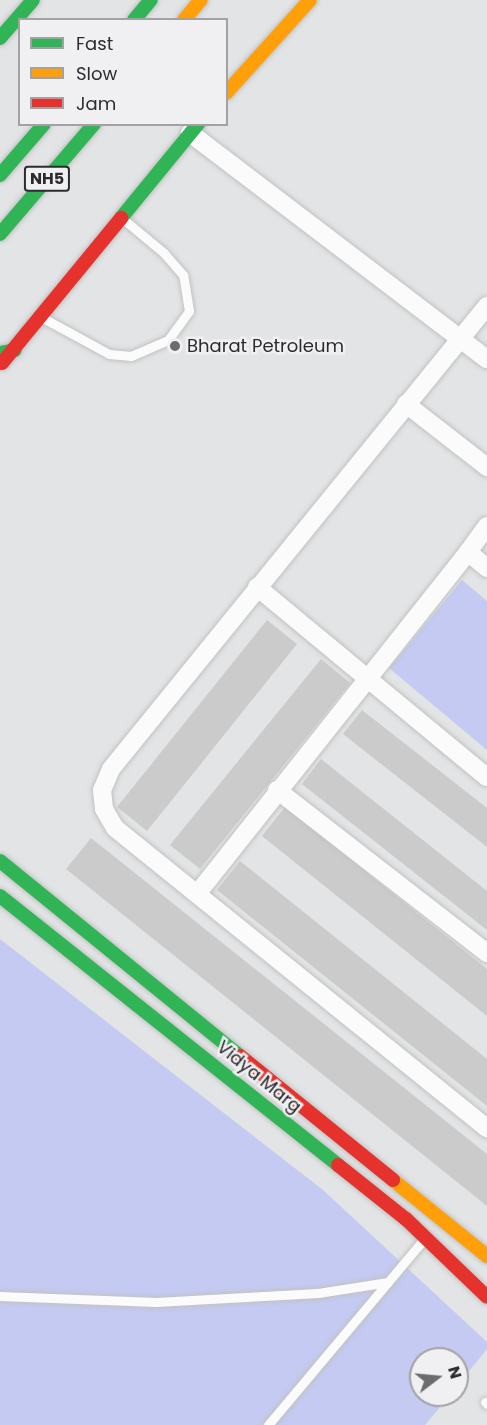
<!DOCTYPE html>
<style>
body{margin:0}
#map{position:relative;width:487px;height:1425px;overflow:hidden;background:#e3e4e5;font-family:Poppins,sans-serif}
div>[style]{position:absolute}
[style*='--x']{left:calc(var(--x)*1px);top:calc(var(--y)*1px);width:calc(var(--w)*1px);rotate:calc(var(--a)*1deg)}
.green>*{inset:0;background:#c4caf1}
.building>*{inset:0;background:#cacbca}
.roads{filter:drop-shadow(0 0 2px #c1c2c3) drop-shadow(0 0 2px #c1c2c3)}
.lane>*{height:9px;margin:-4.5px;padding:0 4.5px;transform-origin:4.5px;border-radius:4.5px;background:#fbfbfb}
.street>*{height:18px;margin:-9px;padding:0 9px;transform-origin:9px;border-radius:9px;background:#fbfbfb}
.fast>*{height:14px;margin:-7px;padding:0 7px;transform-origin:7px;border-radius:7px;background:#30b455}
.slow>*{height:14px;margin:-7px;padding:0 7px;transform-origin:7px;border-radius:7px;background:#ff9f0a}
.jam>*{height:14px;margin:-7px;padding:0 7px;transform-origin:7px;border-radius:7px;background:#e5322d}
.dots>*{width:16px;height:16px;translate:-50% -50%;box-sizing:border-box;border:3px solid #f0f0f3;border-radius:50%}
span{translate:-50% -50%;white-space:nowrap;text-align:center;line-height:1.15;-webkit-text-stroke:5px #f0f0f3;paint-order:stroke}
.shield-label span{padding:2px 4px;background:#f0f0f3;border:2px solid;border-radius:4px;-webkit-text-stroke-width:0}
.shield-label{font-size:16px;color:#2c2c2e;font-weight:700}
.poi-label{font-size:18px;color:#2c2c2e}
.left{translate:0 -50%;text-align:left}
.street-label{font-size:18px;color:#2c2c2e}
.legend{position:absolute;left:18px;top:18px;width:210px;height:108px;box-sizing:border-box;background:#f0f0f3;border:2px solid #a2a2a4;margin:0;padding:8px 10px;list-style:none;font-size:18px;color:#2c2c2e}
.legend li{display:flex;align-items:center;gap:12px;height:30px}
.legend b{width:30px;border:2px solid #a2a2a4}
.north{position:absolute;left:409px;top:1347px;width:60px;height:60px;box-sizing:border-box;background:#f0f0f3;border:2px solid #a2a2a4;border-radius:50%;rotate:74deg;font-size:16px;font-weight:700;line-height:24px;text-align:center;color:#2c2c2e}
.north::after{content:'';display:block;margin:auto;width:21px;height:27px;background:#6c6c6e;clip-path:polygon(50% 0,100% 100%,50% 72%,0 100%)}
</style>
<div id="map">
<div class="green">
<i style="clip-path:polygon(462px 580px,487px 601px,487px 750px,389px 668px)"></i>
<i style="clip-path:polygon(0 939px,323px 1190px,487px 1342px,487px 1349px,457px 1386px,457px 1359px,421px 1359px,421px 1395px,450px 1395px,425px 1425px,0 1425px)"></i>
</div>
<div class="building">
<i style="clip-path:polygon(267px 620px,297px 644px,147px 831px,117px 807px)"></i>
<i style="clip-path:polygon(321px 659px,350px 683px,200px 869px,170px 845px)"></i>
<i style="clip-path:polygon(362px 710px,487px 808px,487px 847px,343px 734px)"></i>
<i style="clip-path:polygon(321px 759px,487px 891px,487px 930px,302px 784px)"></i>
<i style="clip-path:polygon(285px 807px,487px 969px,487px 1016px,262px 836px)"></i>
<i style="clip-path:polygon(91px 838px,487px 1154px,487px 1206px,66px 869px)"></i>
<i style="clip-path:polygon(240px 861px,487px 1059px,487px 1106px,217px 890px)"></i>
</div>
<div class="roads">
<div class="lane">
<i style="--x:43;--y:318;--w:75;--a:28.6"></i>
<i style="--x:109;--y:354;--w:22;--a:5"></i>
<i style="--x:131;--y:356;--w:40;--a:-23.4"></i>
<i style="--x:168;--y:340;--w:36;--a:-54"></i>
<i style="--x:189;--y:311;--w:36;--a:-99"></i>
<i style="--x:183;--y:275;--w:29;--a:-131"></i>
<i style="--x:164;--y:253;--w:53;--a:-140.3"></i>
<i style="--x:0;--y:1296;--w:156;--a:2.2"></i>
<i style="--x:156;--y:1302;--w:162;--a:-3.2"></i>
<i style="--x:318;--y:1293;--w:71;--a:-8.9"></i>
<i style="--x:485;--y:1402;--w:3;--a:45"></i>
<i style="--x:268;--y:1425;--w:243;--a:-50"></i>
</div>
<div class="street">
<i style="--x:190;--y:133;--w:373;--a:37.3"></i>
<i style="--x:487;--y:306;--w:596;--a:129.08"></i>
<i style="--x:111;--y:769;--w:23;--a:113"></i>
<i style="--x:102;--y:790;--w:19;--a:84"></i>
<i style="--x:104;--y:809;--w:22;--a:60"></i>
<i style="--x:115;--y:828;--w:478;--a:38.9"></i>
<i style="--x:406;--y:404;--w:103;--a:37.9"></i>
<i style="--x:468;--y:552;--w:32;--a:-54"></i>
<i style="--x:257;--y:587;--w:298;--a:39.6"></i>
<i style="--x:277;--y:790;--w:266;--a:37.8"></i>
<i style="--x:197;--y:894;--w:436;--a:-51.6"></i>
<i style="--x:468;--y:552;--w:25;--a:40"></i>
</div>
<div class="fast">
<i style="--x:134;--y:20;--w:26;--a:-50"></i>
<i style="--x:0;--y:38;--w:50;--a:-49"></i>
<i style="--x:0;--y:175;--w:67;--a:-49.2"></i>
<i style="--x:121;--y:218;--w:122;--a:-50.7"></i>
<i style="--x:0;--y:234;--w:145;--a:-49.5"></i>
<i style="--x:0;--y:353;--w:15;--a:-11"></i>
<i style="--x:0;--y:861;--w:309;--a:39.1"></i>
<i style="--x:0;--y:896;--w:432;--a:38.5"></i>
</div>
<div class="slow">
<i style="--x:184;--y:20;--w:26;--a:-50"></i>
<i style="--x:226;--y:93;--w:125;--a:-47.9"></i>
<i style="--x:393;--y:1180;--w:121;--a:39"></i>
</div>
<div class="jam">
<i style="--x:2;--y:363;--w:188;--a:-50.6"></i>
<i style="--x:240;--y:1056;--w:197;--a:39"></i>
<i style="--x:338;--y:1165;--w:87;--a:38.5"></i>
<i style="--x:406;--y:1219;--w:112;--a:43.9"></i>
</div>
</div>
<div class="dots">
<i style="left:175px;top:346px;background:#6c6c6e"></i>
</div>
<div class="shield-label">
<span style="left:47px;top:179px">NH5</span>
</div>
<div class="poi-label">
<span class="left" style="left:187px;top:346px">Bharat Petroleum</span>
</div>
<div class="street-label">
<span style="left:259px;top:1077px;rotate:39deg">Vidya Marg</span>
</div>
<ul class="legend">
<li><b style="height:8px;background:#30b455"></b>Fast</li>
<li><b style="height:8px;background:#ff9f0a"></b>Slow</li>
<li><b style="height:8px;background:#e5322d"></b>Jam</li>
</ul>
<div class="north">N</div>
</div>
